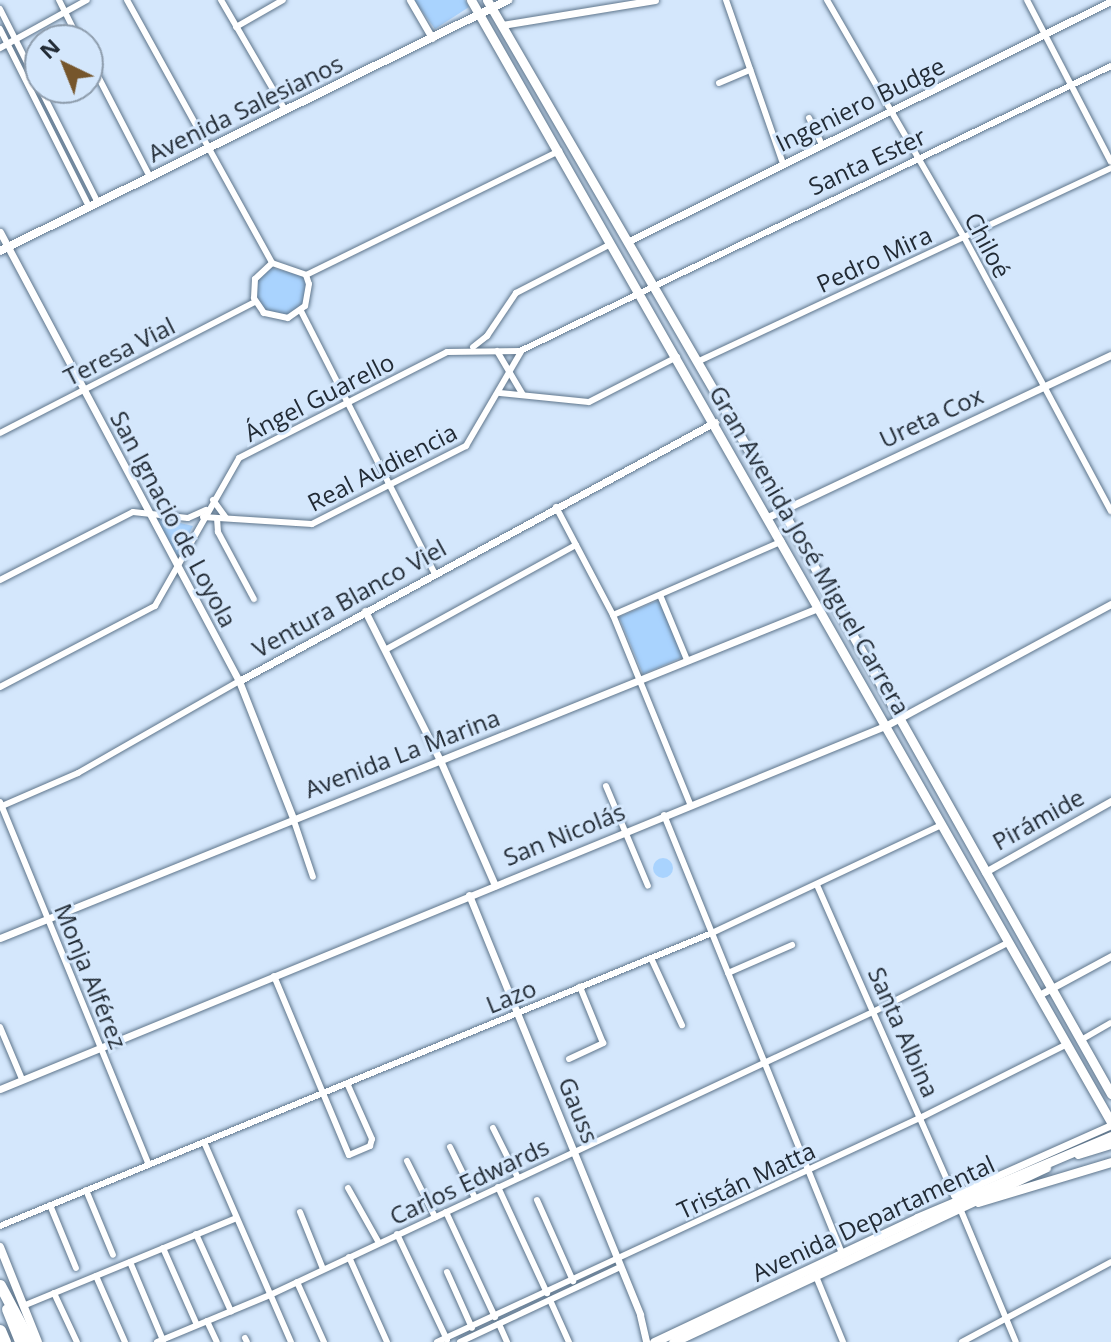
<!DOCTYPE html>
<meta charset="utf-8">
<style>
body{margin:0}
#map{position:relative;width:1111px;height:1342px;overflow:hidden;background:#d4e7fc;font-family:"Open Sans",sans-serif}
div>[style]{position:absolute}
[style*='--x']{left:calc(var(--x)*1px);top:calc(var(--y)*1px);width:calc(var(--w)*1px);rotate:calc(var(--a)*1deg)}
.green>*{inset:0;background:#a9d3fe}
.round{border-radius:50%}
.roads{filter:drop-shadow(0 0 2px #5e758b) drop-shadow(0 0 2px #5e758b)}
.minor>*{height:6px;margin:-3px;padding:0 3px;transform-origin:3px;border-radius:3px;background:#fff}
.tertiary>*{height:7px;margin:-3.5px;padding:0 3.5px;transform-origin:3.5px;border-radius:3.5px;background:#fff}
.secondary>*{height:8px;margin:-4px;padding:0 4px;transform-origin:4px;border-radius:4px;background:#fff}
.primary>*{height:9px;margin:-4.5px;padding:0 4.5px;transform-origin:4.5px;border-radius:4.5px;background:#fff}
.motorway>*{height:11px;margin:-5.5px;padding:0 5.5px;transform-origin:5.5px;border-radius:5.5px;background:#fff}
span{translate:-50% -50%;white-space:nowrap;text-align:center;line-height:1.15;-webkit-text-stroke:6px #d4e7fc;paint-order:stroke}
.street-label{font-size:24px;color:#222b35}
.north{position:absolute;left:24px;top:24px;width:80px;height:80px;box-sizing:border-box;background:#d4e7fc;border:2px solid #8d9cac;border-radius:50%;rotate:317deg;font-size:22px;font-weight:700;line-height:32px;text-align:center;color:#222b35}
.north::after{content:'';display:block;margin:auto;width:28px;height:36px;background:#76562c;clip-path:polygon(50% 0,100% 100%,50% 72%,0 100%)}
</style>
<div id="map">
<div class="green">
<i style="clip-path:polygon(414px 0,465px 0,469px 7px,435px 29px)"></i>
<i style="clip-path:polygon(269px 267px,302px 276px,308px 283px,302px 306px,287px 316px,268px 314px,256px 300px,256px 281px)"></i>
<i style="clip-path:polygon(155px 517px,193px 526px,178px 557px)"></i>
<i style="clip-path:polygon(659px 600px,683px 657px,643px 674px,619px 617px)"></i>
<i class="round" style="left:653px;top:858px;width:20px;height:20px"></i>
</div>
<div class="roads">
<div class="minor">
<i style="--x:59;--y:0;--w:45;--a:63.4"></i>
<i style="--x:127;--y:0;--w:300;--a:61.1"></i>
<i style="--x:221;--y:0;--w:127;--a:59.8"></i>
<i style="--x:726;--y:0;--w:174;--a:70.8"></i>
<i style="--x:827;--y:0;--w:274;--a:60"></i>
<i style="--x:964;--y:237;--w:311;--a:61.8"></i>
<i style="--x:1027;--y:0;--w:182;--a:62.6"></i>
<i style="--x:0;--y:9;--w:217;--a:63.2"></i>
<i style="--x:236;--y:27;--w:54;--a:-29.9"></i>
<i style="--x:0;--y:29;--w:199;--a:63.4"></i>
<i style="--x:0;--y:48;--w:99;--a:-28.9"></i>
<i style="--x:88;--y:57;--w:135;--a:62.7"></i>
<i style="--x:719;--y:83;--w:34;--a:-23"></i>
<i style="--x:809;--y:118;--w:30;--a:64"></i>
<i style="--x:272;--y:263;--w:36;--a:19"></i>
<i style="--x:306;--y:275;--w:9;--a:72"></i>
<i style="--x:309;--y:284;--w:22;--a:100"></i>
<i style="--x:305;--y:306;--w:21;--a:145"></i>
<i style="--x:288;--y:318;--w:25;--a:-168"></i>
<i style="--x:264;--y:313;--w:18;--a:-124"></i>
<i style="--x:254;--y:298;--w:19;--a:-87"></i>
<i style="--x:255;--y:279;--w:23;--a:-43"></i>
<i style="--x:306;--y:275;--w:282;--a:-26.1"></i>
<i style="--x:301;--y:311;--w:295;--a:63"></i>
<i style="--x:473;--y:347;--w:18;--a:-38"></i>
<i style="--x:487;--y:336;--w:52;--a:-56"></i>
<i style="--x:516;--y:293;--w:107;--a:-27.3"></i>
<i style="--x:497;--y:351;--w:51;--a:59.4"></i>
<i style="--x:697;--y:362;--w:457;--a:-25.1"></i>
<i style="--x:500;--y:393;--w:89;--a:5.8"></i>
<i style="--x:589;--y:402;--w:99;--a:-27.1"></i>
<i style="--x:0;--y:433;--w:287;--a:-27.2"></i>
<i style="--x:213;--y:500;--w:22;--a:54"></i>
<i style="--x:556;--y:507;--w:122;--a:62.2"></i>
<i style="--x:613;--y:615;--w:204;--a:67.8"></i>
<i style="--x:203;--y:517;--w:109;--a:3.7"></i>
<i style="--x:312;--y:524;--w:173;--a:-26.9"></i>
<i style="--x:466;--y:446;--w:109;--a:-59.7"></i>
<i style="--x:217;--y:518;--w:14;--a:86"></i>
<i style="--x:218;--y:532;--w:76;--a:61.8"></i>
<i style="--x:0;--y:580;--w:149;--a:-27.1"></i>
<i style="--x:133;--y:512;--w:55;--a:6.2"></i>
<i style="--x:188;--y:518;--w:20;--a:-24"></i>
<i style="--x:660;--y:595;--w:70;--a:67.4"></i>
<i style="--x:613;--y:615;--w:184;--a:-23.6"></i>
<i style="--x:385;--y:650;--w:218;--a:-28.8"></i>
<i style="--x:0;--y:687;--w:175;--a:-27.6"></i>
<i style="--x:155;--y:606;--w:170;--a:-60.4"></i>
<i style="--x:239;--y:458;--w:233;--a:-27"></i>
<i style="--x:447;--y:352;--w:73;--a:-0.8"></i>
<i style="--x:520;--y:351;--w:656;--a:-25.74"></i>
<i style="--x:606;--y:786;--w:108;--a:67.2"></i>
<i style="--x:0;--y:802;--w:392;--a:67.7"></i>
<i style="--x:2;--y:806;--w:83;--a:-23.5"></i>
<i style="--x:78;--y:773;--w:185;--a:-29.7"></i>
<i style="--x:664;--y:815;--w:473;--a:67.9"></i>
<i style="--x:293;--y:818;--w:62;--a:71.3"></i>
<i style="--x:817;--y:885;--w:339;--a:66.2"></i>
<i style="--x:651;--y:958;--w:74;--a:65.2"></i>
<i style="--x:728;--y:973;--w:70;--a:-23.6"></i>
<i style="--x:274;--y:976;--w:194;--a:67.3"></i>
<i style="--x:349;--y:1155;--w:23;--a:-23"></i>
<i style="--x:370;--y:1146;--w:7;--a:-74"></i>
<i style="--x:372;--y:1139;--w:61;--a:-114.1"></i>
<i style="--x:0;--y:1027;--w:56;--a:67.1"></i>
<i style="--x:1081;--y:1040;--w:34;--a:-30"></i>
<i style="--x:569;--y:1059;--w:38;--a:-25"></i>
<i style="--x:603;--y:1043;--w:61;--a:-112.3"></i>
<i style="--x:493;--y:1128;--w:56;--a:63.4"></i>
<i style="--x:204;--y:1142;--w:218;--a:66.5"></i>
<i style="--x:450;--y:1147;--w:57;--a:63.9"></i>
<i style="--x:407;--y:1161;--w:63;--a:63.4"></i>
<i style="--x:498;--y:1187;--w:117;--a:65.2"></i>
<i style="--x:348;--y:1188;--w:63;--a:60.6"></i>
<i style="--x:86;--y:1190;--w:70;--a:67.4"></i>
<i style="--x:537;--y:1200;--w:89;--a:66"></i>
<i style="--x:50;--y:1205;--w:68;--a:67.6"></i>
<i style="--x:959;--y:1206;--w:147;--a:67.3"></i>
<i style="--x:300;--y:1212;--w:61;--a:68"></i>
<i style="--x:446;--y:1212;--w:116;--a:65"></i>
<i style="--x:0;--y:1226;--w:770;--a:-22.37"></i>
<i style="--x:712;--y:933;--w:254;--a:-25.2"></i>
<i style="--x:196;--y:1234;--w:85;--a:65.6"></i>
<i style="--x:397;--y:1234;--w:117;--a:64.7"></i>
<i style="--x:163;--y:1248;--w:84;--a:66.2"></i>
<i style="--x:349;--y:1257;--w:93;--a:65.9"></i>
<i style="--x:130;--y:1262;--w:85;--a:67.1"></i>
<i style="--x:447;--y:1272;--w:61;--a:65.9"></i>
<i style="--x:815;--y:1274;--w:74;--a:67.6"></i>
<i style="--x:96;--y:1276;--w:72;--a:66.3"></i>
<i style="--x:297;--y:1282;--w:66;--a:65.8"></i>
<i style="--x:54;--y:1293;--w:54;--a:64.9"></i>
<i style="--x:550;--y:1300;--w:46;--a:65.7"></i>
<i style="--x:23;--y:1306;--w:230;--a:-22.4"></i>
<i style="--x:207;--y:1321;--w:23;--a:65"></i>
<i style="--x:499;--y:1324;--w:20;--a:66"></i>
<i style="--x:245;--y:1338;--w:4;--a:63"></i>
<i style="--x:157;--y:1342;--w:122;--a:-22.6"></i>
<i style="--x:270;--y:1295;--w:668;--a:-25.15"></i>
<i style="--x:875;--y:1011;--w:151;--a:-27.2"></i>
<i style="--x:437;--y:1342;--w:535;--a:-24.89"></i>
<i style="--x:922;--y:1117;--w:162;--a:-26.7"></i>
<i style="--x:460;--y:1342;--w:177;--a:-25.1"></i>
<i style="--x:962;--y:1342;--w:169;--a:-28.2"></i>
</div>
<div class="tertiary">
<i style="--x:410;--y:0;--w:44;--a:59.9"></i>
<i style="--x:502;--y:25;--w:155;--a:-9.3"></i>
<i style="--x:0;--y:232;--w:509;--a:61.97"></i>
<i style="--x:239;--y:681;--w:147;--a:68.5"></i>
<i style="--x:627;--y:242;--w:541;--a:-26.47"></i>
<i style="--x:768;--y:517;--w:379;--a:-25.3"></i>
<i style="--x:365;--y:611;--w:167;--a:63.3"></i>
<i style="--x:440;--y:760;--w:137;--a:66.3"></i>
<i style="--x:239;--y:681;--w:542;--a:-28.55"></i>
<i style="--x:985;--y:872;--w:145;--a:-29.4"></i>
<i style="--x:469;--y:895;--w:453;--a:67.8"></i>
<i style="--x:640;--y:1315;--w:28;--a:77"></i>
<i style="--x:0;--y:938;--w:884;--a:-21.98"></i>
<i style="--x:1039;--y:995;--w:82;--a:-28.4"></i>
<i style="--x:0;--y:1089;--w:959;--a:-22.31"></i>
<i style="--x:887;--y:725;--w:255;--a:-28.4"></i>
<i style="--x:954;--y:1195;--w:172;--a:-24"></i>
</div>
<div class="secondary">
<i style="--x:0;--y:251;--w:567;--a:-26.29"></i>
<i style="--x:0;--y:1247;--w:102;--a:68.2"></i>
</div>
<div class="primary">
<i style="--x:471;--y:0;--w:1292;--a:60.3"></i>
<i style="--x:487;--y:0;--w:522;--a:59.85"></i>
<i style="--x:749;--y:451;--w:738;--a:60.62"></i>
<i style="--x:1078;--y:1154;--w:34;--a:-17"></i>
<i style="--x:978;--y:1202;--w:139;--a:-16.7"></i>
<i style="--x:654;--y:1342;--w:291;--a:-25.2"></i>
<i style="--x:917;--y:1218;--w:211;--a:-22.9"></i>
<i style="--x:673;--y:1342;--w:412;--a:-25.1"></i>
</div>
<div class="motorway">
<i style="--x:0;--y:1285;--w:64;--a:62.2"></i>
<i style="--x:7;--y:1309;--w:35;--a:68"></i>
<i style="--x:0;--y:1330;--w:13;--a:67"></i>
</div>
</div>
<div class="street-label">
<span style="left:860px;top:104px;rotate:-26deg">Ingeniero Budge</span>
<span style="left:245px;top:108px;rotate:-26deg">Avenida Salesianos</span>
<span style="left:867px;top:161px;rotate:-25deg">Santa Ester</span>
<span style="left:988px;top:245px;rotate:62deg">Chiloé</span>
<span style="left:874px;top:259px;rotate:-25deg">Pedro Mira</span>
<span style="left:119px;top:351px;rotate:-27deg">Teresa Vial</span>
<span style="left:319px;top:397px;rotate:-27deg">Ángel Guarello</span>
<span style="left:931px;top:417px;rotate:-25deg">Ureta Cox</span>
<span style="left:382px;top:467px;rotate:-27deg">Real Audiencia</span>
<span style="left:174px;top:519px;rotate:62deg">San Ignacio de Loyola</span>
<span style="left:810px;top:550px;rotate:60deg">Gran Avenida José Miguel Carrera</span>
<span style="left:349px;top:598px;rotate:-29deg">Ventura Blanco Viel</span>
<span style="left:402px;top:753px;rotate:-21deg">Avenida La Marina</span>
<span style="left:1038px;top:819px;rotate:-29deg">Pirámide</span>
<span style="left:564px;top:834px;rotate:-22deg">San Nicolás</span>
<span style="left:91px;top:976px;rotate:68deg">Monja Alférez</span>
<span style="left:511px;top:996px;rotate:-22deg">Lazo</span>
<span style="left:904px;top:1032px;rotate:66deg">Santa Albina</span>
<span style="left:579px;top:1110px;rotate:68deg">Gauss</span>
<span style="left:746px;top:1180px;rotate:-25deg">Tristán Matta</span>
<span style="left:469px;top:1181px;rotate:-25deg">Carlos Edwards</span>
<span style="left:873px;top:1218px;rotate:-25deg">Avenida Departamental</span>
</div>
<div class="north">N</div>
</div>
